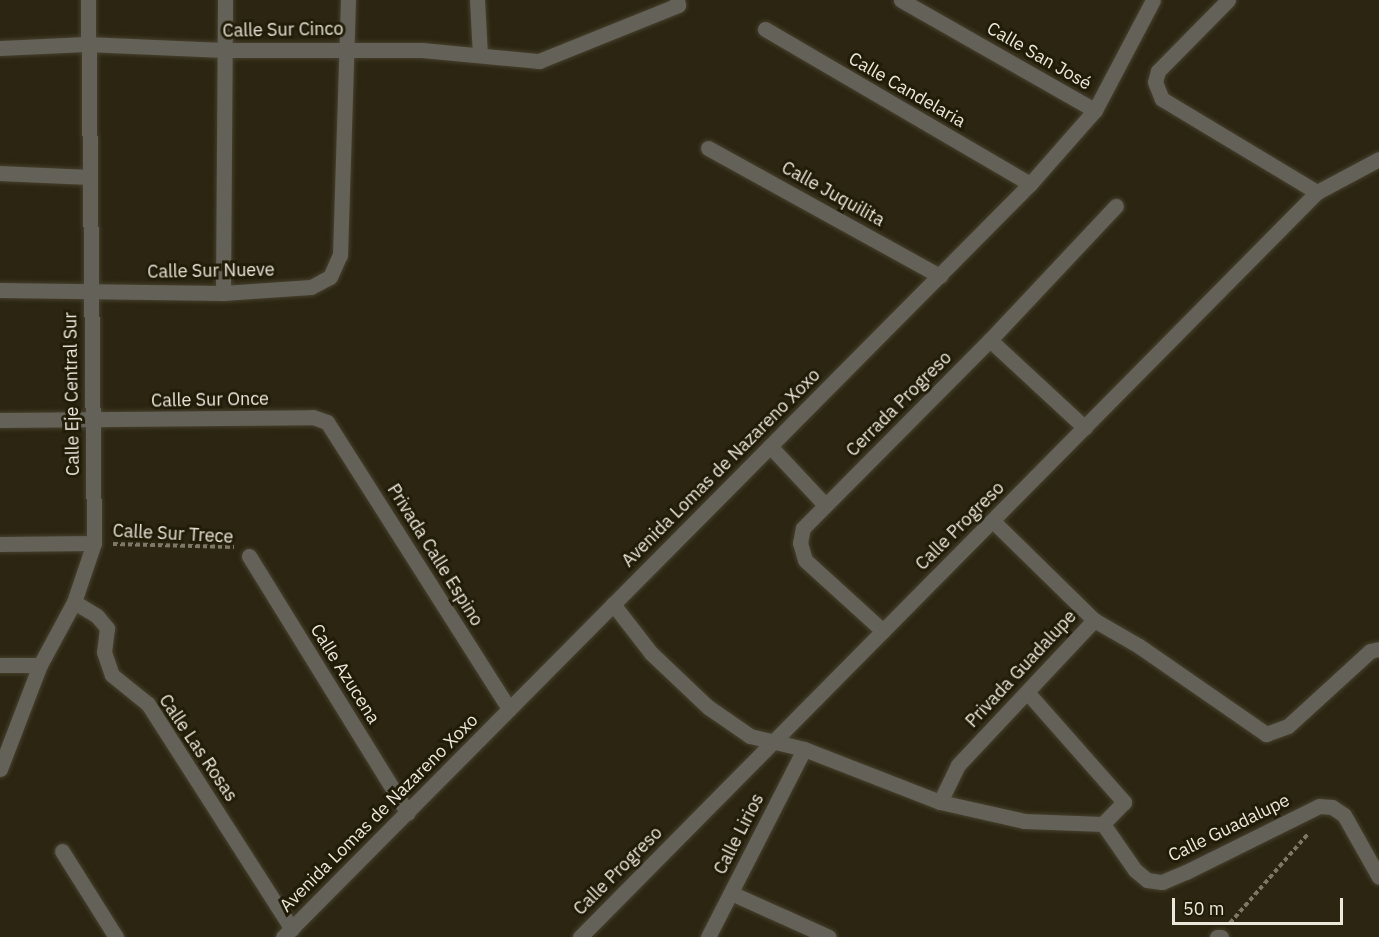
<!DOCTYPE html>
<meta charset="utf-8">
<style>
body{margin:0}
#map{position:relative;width:1379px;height:937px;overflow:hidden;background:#2b2511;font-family:"IBM Plex Sans",sans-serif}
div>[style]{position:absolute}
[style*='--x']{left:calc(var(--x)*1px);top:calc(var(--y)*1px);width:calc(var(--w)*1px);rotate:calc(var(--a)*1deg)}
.path>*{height:4px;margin-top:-2px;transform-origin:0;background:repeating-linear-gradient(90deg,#7c7766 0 4.5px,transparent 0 7.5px)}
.roads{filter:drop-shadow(0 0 2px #46402d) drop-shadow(0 0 2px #46402d)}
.minor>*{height:15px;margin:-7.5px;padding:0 7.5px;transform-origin:7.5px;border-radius:7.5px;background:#646158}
span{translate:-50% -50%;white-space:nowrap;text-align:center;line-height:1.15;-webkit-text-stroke:6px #211c08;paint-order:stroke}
.street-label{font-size:18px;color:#ebe7db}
.scale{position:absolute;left:1172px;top:898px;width:171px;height:27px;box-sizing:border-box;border:3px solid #ebe7db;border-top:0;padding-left:8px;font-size:18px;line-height:21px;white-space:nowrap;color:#ebe7db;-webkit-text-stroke:4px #211c08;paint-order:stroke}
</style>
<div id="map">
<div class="path">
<i style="--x:113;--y:544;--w:121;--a:1.4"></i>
<i style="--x:1230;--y:923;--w:118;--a:-48.8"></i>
</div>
<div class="roads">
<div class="minor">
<i style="--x:477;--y:0;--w:55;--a:86.9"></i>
<i style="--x:901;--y:0;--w:223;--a:29.6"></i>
<i style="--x:1228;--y:0;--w:100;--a:134.6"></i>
<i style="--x:1158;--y:71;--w:11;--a:105"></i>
<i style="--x:1155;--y:82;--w:18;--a:68"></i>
<i style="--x:1162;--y:99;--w:181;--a:31"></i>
<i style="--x:765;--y:29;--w:307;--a:30.3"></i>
<i style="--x:0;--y:48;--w:86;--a:-2.7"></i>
<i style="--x:86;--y:44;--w:138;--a:2.5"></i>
<i style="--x:224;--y:50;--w:198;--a:0"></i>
<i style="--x:422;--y:50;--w:118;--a:5.4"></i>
<i style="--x:539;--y:61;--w:150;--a:-21.9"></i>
<i style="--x:678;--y:5;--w:5;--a:-101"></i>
<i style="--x:708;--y:148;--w:265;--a:28.9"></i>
<i style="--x:0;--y:173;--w:88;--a:2.6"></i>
<i style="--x:0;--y:290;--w:223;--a:0.8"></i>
<i style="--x:223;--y:293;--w:88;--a:-3.9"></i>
<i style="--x:311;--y:287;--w:21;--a:-28"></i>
<i style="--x:330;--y:277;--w:24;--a:-66"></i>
<i style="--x:340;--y:255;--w:255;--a:-88.2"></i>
<i style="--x:223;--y:293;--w:293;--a:-89.6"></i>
<i style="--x:990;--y:340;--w:129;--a:42.8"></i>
<i style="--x:0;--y:420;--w:313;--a:-0.5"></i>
<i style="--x:313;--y:417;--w:15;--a:20"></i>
<i style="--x:327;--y:422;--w:340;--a:57.6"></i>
<i style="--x:770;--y:446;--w:81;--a:47"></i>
<i style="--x:0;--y:544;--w:94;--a:-0.6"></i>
<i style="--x:249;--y:556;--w:302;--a:58.3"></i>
<i style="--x:74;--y:602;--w:27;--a:31"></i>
<i style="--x:97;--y:616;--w:16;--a:50"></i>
<i style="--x:107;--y:628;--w:24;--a:97"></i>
<i style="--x:104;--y:652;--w:24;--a:71"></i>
<i style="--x:112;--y:675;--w:46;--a:38.9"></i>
<i style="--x:148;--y:704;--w:267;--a:57.4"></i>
<i style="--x:613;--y:604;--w:62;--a:52.2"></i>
<i style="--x:651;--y:653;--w:79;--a:43.5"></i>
<i style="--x:708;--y:707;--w:51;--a:34.6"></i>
<i style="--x:750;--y:736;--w:56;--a:13.5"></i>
<i style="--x:804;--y:749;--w:146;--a:21.3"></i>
<i style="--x:940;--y:802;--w:86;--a:12.7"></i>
<i style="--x:1024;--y:821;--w:79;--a:2.2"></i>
<i style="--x:1103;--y:824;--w:56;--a:55.2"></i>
<i style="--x:1135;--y:870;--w:16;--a:40"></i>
<i style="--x:1147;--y:880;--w:15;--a:8"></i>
<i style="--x:1162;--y:882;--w:26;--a:-23"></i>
<i style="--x:1186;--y:872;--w:148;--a:-26.4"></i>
<i style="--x:1319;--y:806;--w:13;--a:4"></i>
<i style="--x:1332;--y:807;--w:14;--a:34"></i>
<i style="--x:1344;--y:815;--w:71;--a:60.6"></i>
<i style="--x:1094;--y:620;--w:52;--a:30"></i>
<i style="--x:1139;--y:646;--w:155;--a:34.7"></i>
<i style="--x:1266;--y:734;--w:23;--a:-20"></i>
<i style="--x:1288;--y:726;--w:111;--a:-42.4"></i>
<i style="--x:1370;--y:651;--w:9;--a:-13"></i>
<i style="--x:883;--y:631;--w:105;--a:-137.7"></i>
<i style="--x:805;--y:560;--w:18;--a:-106"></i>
<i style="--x:800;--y:543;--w:15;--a:-79"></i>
<i style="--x:803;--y:528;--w:265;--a:-45.2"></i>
<i style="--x:990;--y:340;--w:184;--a:-46.8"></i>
<i style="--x:0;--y:665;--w:40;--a:0"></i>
<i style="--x:1027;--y:692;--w:147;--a:48.6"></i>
<i style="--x:1124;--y:802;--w:30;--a:134"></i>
<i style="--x:0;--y:769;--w:111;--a:-69"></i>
<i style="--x:40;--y:665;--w:72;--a:-61.6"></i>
<i style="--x:74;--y:602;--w:62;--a:-71.3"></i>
<i style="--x:94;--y:543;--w:543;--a:-90.63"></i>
<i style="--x:940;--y:802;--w:41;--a:-64.1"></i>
<i style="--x:958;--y:765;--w:199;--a:-46.8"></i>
<i style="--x:1094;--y:620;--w:141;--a:-135.6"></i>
<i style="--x:62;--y:851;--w:102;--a:57.9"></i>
<i style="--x:731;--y:893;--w:107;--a:24.2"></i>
<i style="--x:283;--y:937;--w:1061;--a:-45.23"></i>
<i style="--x:1030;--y:184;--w:98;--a:-48.7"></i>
<i style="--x:1095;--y:110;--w:124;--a:-62.2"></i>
<i style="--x:580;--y:937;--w:1048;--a:-45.31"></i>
<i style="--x:1317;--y:192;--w:70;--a:-28"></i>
<i style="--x:708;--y:937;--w:211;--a:-62.9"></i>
<i style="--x:1217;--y:937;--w:4;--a:0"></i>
</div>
</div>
<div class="street-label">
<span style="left:283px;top:30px;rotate:-1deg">Calle Sur Cinco</span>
<span style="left:1039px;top:56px;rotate:30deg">Calle San José</span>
<span style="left:907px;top:90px;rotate:30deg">Calle Candelaria</span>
<span style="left:833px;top:194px;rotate:29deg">Calle Juquilita</span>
<span style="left:211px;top:271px;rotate:-1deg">Calle Sur Nueve</span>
<span style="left:72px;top:394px;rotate:-91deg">Calle Eje Central Sur</span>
<span style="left:210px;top:400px;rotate:-1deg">Calle Sur Once</span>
<span style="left:899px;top:404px;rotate:-45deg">Cerrada Progreso</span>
<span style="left:721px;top:468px;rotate:-45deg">Avenida Lomas de Nazareno Xoxo</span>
<span style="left:960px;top:526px;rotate:-45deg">Calle Progreso</span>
<span style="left:173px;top:534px;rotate:3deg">Calle Sur Trece</span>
<span style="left:435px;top:555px;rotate:58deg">Privada Calle Espino</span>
<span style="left:1021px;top:669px;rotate:-47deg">Privada Guadalupe</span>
<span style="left:345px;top:674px;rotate:58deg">Calle Azucena</span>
<span style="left:198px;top:748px;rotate:56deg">Calle Las Rosas</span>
<span style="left:379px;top:813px;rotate:-45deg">Avenida Lomas de Nazareno Xoxo</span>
<span style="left:1229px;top:828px;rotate:-26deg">Calle Guadalupe</span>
<span style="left:739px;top:834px;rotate:-63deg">Calle Lirios</span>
<span style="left:618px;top:871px;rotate:-45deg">Calle Progreso</span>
</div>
<div class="scale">50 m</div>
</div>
